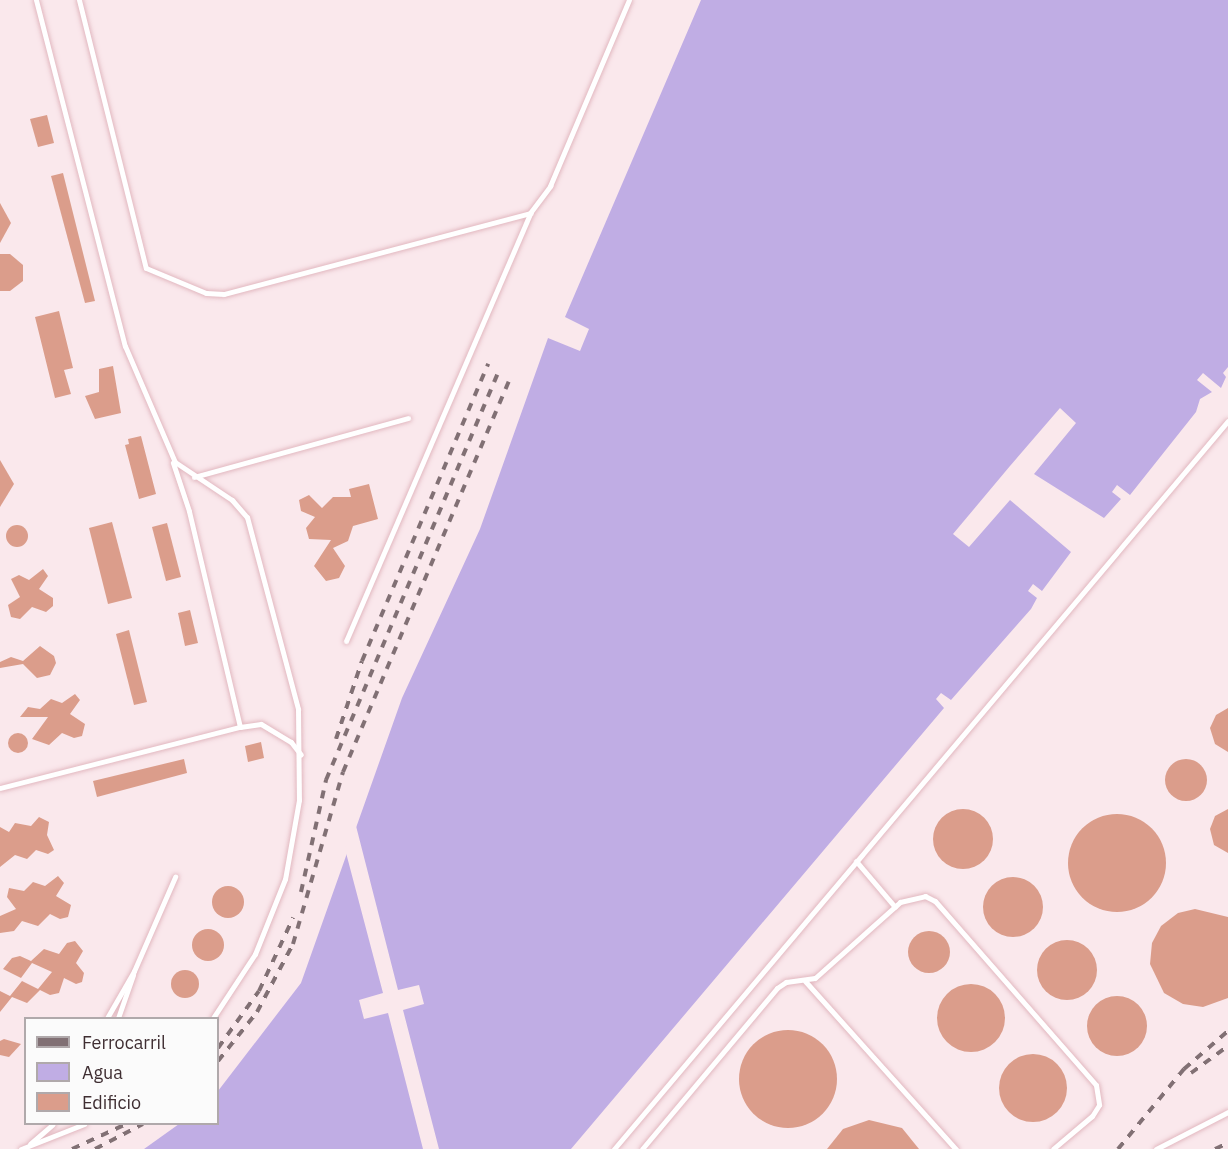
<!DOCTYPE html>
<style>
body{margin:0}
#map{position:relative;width:1228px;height:1149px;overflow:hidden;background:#fae8ec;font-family:"IBM Plex Sans",sans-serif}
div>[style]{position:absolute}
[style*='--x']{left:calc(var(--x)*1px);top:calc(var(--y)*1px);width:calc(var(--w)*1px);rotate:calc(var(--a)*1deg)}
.water>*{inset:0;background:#c0ade4}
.pier>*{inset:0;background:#fae8ec}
.building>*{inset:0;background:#db9d8b}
.round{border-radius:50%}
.roads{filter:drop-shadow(0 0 2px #e2b8c0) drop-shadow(0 0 2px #e2b8c0)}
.lane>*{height:5px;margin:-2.5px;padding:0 2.5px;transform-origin:2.5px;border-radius:2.5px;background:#fff}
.rail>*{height:4px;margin-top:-2px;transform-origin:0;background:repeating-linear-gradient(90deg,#817074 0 8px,transparent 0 16px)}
span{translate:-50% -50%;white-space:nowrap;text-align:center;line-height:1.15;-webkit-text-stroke:6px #fbfbfb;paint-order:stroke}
.legend{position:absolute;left:24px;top:1017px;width:195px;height:108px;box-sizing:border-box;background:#fbfbfb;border:2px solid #b0a9ab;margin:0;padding:8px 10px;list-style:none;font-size:18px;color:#3f2e32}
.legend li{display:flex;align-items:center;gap:12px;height:30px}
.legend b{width:30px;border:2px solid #b0a9ab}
</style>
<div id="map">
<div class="water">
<i style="clip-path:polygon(701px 0,1228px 0,1228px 367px,1223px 373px,1226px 377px,1221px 388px,1203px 373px,1197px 380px,1212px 392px,1200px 399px,1196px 412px,1130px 495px,1117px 485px,1112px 492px,1121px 499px,1104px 518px,1034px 474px,1076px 423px,1060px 408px,1010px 466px,953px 534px,969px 547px,1010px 500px,1071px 552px,1042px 591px,1033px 584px,1028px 591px,1037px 598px,1031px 609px,951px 700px,941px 693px,936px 699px,944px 708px,571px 1149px,144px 1149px,179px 1124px,218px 1124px,218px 1091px,301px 983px,402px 698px,480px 529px,548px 338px,580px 351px,589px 329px,565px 317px)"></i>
</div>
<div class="pier">
<i style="clip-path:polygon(355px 822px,398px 990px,419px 985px,424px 1004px,403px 1010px,439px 1149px,423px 1149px,388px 1013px,364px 1019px,359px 1000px,383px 993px,345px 849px)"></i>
</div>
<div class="building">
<i style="clip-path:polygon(47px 115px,54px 143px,38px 147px,30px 119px)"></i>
<i style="clip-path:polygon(63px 173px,95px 301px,85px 303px,51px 176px)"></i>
<i style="clip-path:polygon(0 203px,11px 223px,0 243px)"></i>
<i style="clip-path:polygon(0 254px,10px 254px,23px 265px,23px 281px,10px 291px,0 291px)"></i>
<i style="clip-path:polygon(59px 311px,73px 368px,64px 370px,71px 394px,55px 398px,35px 317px)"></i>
<i style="clip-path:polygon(113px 366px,121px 413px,95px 419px,85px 396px,99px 392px,99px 369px)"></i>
<i style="clip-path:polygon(141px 436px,156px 494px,139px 499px,125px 445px,129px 444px,128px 439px)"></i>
<i style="clip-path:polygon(0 460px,14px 484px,0 507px)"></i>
<i style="clip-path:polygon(369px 484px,378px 519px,353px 526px,348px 541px,333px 548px,345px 566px,339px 578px,326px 581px,314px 566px,331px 540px,309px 539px,306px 528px,315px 517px,301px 511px,299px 500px,309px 495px,322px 508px,333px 497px,351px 497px,349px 489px)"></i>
<i style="clip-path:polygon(112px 522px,132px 598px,108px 604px,89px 528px)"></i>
<i style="clip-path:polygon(167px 523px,181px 577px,166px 581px,152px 527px)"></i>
<i class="round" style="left:6px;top:525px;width:22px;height:22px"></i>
<i style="clip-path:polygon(43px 569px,48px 576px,39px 589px,53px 598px,53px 606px,46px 612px,32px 607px,20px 619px,11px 617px,8px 605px,20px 597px,11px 579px,19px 575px,29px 580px)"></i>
<i style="clip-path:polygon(190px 610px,198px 643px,185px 646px,178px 613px)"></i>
<i style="clip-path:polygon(129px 630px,147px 702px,134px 705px,116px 634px)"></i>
<i style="clip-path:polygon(40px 646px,54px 656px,56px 663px,50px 675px,37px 678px,23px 664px,0 668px,0 662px,11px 657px,23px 661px)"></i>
<i style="clip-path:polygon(75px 694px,80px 700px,70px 714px,85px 724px,82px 736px,74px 738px,62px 733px,49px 745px,32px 739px,48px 717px,20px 717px,28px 707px,40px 709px,51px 699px,62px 703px)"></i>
<i style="clip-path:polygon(1228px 708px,1228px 752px,1215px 744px,1210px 728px,1216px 715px)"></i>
<i class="round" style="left:8px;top:733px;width:20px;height:20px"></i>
<i style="clip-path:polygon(261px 742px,264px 758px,248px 762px,245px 746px)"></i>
<i class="round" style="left:1165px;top:759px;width:42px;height:42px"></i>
<i style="clip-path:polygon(184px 759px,187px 773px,97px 797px,93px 781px)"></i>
<i style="clip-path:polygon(1228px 809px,1228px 853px,1214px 845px,1210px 829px,1215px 816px)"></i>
<i class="round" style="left:933px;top:809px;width:60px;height:60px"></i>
<i class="round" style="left:1068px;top:814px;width:98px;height:98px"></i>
<i style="clip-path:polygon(39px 817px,49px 822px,47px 835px,54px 850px,48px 854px,36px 850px,27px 859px,15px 855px,0 867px,0 827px,9px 832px,15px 823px,31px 826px)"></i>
<i style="clip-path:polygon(58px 876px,64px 883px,56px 896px,71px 905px,68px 917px,60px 919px,50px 914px,38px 926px,22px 921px,14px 931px,0 933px,0 916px,16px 909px,7px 897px,9px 888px,24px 891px,33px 882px,45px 886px)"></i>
<i class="round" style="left:983px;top:877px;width:60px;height:60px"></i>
<i class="round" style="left:212px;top:886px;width:32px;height:32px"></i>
<i style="clip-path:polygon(1195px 909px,1228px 917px,1228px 998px,1203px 1007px,1183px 1004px,1164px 993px,1150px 964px,1152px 943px,1161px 926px,1178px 913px)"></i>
<i class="round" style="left:192px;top:929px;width:32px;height:32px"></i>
<i class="round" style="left:908px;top:931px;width:42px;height:42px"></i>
<i class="round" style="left:1037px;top:940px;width:60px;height:60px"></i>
<i style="clip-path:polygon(75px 941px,83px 951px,76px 963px,84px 973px,82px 982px,76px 984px,64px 978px,59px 993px,50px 995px,40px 990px,27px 1003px,12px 997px,0 1012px,0 991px,10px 996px,22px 981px,38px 989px,52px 972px,32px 963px,21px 978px,3px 969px,12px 958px,20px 956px,31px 961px,44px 949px,59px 954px,67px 943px)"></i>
<i class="round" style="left:171px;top:970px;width:28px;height:28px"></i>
<i class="round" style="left:937px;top:984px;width:68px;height:68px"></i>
<i class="round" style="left:1087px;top:996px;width:60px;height:60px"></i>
<i class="round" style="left:739px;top:1030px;width:98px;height:98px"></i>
<i style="clip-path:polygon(4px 1039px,21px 1044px,9px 1057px,0 1055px,0 1041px)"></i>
<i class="round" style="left:999px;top:1054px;width:68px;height:68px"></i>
<i style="clip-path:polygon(869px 1120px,902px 1128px,919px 1149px,827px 1149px,843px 1129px)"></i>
</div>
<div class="roads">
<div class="lane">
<i style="--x:36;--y:0;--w:357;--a:75.6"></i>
<i style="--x:125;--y:346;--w:126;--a:66.7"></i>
<i style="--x:175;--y:462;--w:69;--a:33.7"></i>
<i style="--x:232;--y:500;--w:23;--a:49"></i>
<i style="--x:247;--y:517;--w:199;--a:75.1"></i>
<i style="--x:298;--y:709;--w:91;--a:89.4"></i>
<i style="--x:299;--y:800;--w:80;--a:100"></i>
<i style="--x:285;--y:879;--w:81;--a:111.8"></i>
<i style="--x:255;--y:954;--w:77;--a:123.3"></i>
<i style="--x:79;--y:0;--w:276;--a:76"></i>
<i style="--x:146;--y:268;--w:65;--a:22.6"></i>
<i style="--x:206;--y:293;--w:18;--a:3"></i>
<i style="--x:224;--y:294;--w:317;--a:-14.8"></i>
<i style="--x:530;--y:213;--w:34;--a:-53"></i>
<i style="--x:550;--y:186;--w:202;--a:-67"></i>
<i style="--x:194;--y:477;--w:222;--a:-15.4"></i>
<i style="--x:346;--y:641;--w:466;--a:-66.7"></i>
<i style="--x:240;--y:727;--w:21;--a:-8"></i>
<i style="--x:261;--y:724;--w:35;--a:31"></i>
<i style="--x:291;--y:742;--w:16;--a:52"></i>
<i style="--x:0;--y:788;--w:248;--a:-14.3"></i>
<i style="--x:240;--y:727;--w:222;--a:-103.3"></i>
<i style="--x:189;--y:511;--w:51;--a:-108.4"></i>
<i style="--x:856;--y:861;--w:60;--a:49.7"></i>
<i style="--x:805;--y:981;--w:226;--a:48.1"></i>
<i style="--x:107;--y:1018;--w:54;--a:-60.1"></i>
<i style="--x:134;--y:971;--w:103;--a:-66.4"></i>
<i style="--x:118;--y:1018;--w:46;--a:-70.8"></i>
<i style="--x:30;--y:1144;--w:30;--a:-41"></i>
<i style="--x:21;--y:1149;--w:68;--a:-21.6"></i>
<i style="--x:614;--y:1149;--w:952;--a:-49.86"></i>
<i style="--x:642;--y:1149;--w:210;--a:-50"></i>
<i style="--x:777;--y:988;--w:11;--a:-34"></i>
<i style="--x:786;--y:982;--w:29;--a:-8"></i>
<i style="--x:815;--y:978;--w:114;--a:-41.8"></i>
<i style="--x:900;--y:902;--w:26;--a:-13"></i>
<i style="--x:925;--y:896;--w:11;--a:27"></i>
<i style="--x:935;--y:901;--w:244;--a:48.8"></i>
<i style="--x:1096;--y:1085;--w:20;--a:81"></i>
<i style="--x:1099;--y:1105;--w:13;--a:122"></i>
<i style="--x:1092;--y:1116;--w:51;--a:139.8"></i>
<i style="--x:1156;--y:1149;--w:81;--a:-27.2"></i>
</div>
</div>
<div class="rail">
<i style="--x:336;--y:739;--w:82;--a:-71.6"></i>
<i style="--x:362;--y:661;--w:323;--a:-67"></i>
<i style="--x:301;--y:892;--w:115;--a:-77.4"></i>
<i style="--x:326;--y:780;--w:446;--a:-67.1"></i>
<i style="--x:218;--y:1048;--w:70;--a:-54.3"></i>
<i style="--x:259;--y:991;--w:81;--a:-65"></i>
<i style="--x:218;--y:1061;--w:63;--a:-51.5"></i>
<i style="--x:257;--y:1012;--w:77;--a:-62.1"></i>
<i style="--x:293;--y:944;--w:179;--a:-73.8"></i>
<i style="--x:343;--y:772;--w:432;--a:-67"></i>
<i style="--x:1191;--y:1073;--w:46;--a:-36.1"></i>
<i style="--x:72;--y:1149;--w:60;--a:-24.8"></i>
<i style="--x:95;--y:1149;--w:54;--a:-27.5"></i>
<i style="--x:1118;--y:1149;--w:104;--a:-50.5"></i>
<i style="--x:1184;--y:1069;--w:58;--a:-40.8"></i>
<i style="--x:1215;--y:1149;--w:14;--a:-25"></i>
</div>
<ul class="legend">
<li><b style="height:8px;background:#817074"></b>Ferrocarril</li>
<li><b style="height:16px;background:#c0ade4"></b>Agua</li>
<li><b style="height:16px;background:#db9d8b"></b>Edificio</li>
</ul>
</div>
